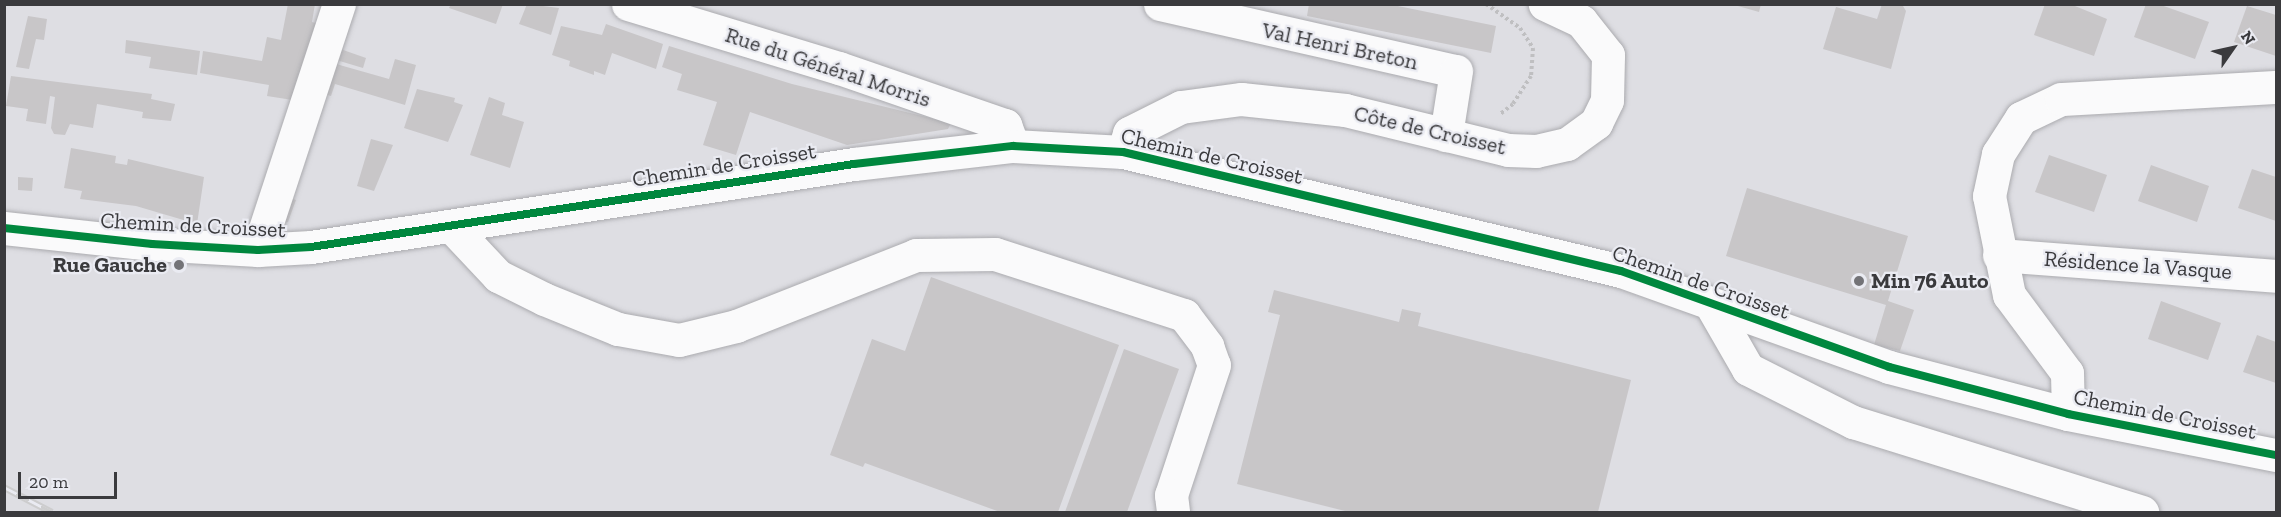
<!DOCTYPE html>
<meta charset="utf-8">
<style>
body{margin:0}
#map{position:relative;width:2281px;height:517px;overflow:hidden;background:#dedee3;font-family:"Zilla Slab",serif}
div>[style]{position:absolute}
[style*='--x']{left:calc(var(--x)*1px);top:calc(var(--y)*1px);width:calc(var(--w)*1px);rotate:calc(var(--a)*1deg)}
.building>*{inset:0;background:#c8c6c8}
.path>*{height:4px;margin-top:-2px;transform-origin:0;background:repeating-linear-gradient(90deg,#bfbfc1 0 3px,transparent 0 6px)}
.roads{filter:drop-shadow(0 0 2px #ababaf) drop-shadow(0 0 2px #ababaf)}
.minor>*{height:33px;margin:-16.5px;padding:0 16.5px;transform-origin:16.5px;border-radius:16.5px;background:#fafafb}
.rail>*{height:7px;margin-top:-3.5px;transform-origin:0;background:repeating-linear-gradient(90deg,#eaebf2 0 14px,#cdcdce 0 28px);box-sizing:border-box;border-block:2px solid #cdcdce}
.cycleway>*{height:8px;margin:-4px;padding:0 4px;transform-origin:4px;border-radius:4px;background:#00873e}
.dots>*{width:16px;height:16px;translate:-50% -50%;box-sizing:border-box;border:3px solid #eaebf2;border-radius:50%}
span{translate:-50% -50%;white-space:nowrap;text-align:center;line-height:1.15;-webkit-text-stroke:4.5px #eaebf2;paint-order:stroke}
.street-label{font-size:22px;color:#3a3a3d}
.poi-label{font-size:22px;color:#3a3a3d;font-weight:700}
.right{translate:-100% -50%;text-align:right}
.left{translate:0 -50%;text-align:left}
.frame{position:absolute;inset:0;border:6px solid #3a3a3d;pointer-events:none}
.north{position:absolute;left:2203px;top:18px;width:60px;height:60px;-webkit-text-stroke:4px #eaebf2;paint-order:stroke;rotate:56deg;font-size:16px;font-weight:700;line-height:24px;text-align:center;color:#3a3a3d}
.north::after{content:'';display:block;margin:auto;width:21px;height:27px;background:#3a3a3d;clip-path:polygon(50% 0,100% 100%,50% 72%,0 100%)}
.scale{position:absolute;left:18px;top:472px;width:99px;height:27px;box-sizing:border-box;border:3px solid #3a3a3d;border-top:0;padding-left:8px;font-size:18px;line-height:21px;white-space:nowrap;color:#3a3a3d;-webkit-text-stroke:4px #eaebf2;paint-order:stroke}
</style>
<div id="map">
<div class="building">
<i style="clip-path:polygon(288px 4px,315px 4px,312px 22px,322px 25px,299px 101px,267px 96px,269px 85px,200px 73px,203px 51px,262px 61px,267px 37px,281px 40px)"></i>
<i style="clip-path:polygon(451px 4px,503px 4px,496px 24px,449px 8px)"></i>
<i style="clip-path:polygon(527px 4px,559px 8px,551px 35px,519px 24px)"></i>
<i style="clip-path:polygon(1309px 4px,1388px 4px,1496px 26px,1491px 53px,1307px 16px)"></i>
<i style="clip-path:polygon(1731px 4px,1761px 4px,1759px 12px)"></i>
<i style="clip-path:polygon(1882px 4px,1903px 6px,1906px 11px,1891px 69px,1823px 49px,1836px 7px,1877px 19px)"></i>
<i style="clip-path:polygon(2045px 4px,2070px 4px,2107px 19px,2094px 56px,2034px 35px)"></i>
<i style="clip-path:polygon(2146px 4px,2158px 4px,2209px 22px,2195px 59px,2134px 37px)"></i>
<i style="clip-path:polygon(2247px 6px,2276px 15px,2276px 56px,2234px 42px)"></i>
<i style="clip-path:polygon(28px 16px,47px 19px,44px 40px,36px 39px,29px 69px,16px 67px)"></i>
<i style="clip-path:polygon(606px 24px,663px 44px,656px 69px,612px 53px,605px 75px,594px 71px,594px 75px,569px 66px,570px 61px,552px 55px,561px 26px,602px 35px)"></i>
<i style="clip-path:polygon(126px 40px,200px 51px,197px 75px,149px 68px,151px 57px,125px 53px)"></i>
<i style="clip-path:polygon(326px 44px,366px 58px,363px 68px,323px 56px)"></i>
<i style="clip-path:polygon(669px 46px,792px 84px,951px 123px,948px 129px,847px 145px,750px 112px,736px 155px,703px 145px,717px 102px,677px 90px,682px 74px,662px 67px)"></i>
<i style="clip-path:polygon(395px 59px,416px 65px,405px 105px,335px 84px,331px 96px,312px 90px,322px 60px,389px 79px)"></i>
<i style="clip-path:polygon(11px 76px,152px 94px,151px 99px,175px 104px,171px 121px,142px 118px,143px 112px,97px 104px,93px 128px,70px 124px,65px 135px,54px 134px,51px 128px,55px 97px,50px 96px,46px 124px,26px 121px,28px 109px,6px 106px)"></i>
<i style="clip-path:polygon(417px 89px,455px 98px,454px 102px,463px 105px,448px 142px,404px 128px)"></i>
<i style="clip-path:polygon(489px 97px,505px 103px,502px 115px,524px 122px,510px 168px,470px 155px)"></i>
<i style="clip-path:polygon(371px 139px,393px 145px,374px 191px,357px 186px)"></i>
<i style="clip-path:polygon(71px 148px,116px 156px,115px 163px,127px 165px,128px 159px,204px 177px,197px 224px,136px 206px,80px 199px,82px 191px,64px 188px)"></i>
<i style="clip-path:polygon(2049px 155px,2107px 175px,2094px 212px,2035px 192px)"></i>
<i style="clip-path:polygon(2151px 165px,2209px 186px,2197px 222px,2138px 201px)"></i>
<i style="clip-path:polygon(2252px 169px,2276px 177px,2276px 221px,2238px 208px)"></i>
<i style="clip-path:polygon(18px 177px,33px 178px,32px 191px,18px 190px)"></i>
<i style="clip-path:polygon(1747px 188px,1908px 236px,1888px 301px,1914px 310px,1900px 351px,1874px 345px,1886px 305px,1726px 256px)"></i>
<i style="clip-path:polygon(281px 195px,296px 200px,288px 222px,271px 226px)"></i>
<i style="clip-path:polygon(931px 277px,1119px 345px,1058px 512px,1000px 512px,865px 463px,863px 467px,830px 455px,872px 339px,905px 351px)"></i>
<i style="clip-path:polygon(1274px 290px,1399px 322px,1402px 309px,1421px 313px,1418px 326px,1631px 380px,1598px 512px,1349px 512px,1237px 484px,1280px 315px,1268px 312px)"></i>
<i style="clip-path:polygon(2161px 301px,2221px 323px,2208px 360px,2148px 339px)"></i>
<i style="clip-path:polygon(2257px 335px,2276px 342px,2276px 383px,2243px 372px)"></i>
<i style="clip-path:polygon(1124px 349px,1179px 369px,1127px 512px,1065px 512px)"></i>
</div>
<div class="path">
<i style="--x:1486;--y:4;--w:42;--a:35.2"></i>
<i style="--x:1520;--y:28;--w:24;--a:57"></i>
<i style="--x:1533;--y:48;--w:28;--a:94"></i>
<i style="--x:1531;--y:76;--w:33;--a:123"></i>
<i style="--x:1513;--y:104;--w:16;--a:142"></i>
</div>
<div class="roads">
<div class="minor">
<i style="--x:628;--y:4;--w:220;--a:16.9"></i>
<i style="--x:839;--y:68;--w:176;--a:19"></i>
<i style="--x:1005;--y:125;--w:22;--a:69"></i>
<i style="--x:1160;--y:4;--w:303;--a:12.8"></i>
<i style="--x:1456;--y:71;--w:65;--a:98.9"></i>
<i style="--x:1123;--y:152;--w:20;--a:-72"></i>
<i style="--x:1129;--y:133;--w:58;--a:-26.6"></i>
<i style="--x:1181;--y:107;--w:61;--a:-7.6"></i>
<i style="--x:1241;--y:99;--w:105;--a:6"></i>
<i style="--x:1345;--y:110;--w:168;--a:13.8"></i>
<i style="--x:1508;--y:150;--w:28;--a:2"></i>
<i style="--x:1536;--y:151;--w:32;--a:-13"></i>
<i style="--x:1567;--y:144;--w:36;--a:-36"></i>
<i style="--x:1596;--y:123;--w:25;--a:-64"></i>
<i style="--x:1607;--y:100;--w:45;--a:-88.7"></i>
<i style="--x:1608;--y:55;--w:43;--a:-128.5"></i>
<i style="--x:1581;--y:21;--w:40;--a:-155"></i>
<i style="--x:451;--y:226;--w:69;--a:46.8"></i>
<i style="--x:498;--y:276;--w:51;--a:26.6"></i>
<i style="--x:544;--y:299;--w:80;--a:22.1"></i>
<i style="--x:618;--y:329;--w:62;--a:10.2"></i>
<i style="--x:679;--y:340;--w:59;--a:-13.8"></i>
<i style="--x:736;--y:326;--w:193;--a:-21.5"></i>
<i style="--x:916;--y:255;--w:79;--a:-0.7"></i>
<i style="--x:995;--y:254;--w:199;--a:17.9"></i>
<i style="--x:1184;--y:315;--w:39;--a:53"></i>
<i style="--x:1207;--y:346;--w:20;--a:70"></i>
<i style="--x:1214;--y:365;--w:137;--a:108.3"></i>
<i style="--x:1171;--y:495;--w:17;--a:83"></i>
<i style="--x:4;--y:228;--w:149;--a:6.2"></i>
<i style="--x:152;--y:244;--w:106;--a:3.2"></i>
<i style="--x:258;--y:250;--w:53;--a:-3.2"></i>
<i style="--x:311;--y:247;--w:549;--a:-8.69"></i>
<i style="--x:854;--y:164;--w:160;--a:-6.5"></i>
<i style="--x:1013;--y:146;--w:110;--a:3.1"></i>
<i style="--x:1123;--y:152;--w:512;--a:13.44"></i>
<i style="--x:1621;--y:271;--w:285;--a:19.7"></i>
<i style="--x:1889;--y:367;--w:185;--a:14.7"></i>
<i style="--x:2068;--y:414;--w:212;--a:11.2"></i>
<i style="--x:258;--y:250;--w:259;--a:-71.8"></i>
<i style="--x:1999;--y:255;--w:278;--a:4.3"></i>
<i style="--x:1710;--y:303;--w:76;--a:60.1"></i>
<i style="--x:1748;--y:369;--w:118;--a:26.8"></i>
<i style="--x:1853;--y:422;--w:303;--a:17.3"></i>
<i style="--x:2068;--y:414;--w:41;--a:-91.4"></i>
<i style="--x:2067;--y:373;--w:97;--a:-126.6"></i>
<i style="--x:2009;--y:295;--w:101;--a:-101.4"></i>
<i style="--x:1989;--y:196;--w:43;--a:-77.9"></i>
<i style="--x:1998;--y:154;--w:43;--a:-57.4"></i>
<i style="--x:2021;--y:118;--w:44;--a:-25.4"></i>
<i style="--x:2061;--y:99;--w:215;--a:-3.2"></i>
</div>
</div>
<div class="rail">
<i style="--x:4;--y:487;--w:54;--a:27.5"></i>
</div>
<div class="cycleway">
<i style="--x:4;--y:228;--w:149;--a:6.2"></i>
<i style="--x:152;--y:244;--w:106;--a:3.2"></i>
<i style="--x:258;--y:250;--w:53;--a:-3.2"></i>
<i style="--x:311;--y:247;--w:549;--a:-8.69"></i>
<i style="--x:854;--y:164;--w:160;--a:-6.5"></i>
<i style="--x:1013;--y:146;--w:110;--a:3.1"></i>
<i style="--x:1123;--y:152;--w:512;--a:13.44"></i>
<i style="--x:1621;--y:271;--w:285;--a:19.7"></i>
<i style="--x:1889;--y:367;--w:185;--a:14.7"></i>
<i style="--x:2068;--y:414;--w:212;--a:11.2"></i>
</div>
<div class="dots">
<i style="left:179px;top:265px;background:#737377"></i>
<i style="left:1859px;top:281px;background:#737377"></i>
</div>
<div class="street-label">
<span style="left:1340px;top:46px;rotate:12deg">Val Henri Breton</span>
<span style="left:828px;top:67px;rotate:18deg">Rue du Général Morris</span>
<span style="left:1430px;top:130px;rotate:13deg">Côte de Croisset</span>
<span style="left:1212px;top:156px;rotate:13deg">Chemin de Croisset</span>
<span style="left:724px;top:165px;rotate:-9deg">Chemin de Croisset</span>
<span style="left:193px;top:225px;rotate:3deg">Chemin de Croisset</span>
<span style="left:2138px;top:265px;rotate:4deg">Résidence la Vasque</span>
<span style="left:1701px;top:282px;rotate:19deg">Chemin de Croisset</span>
<span style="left:2165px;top:414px;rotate:11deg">Chemin de Croisset</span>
</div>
<div class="poi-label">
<span class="right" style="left:167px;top:265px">Rue Gauche</span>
<span class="left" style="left:1871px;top:281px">Min 76 Auto</span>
</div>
<div class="frame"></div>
<div class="north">N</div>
<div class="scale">20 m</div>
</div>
